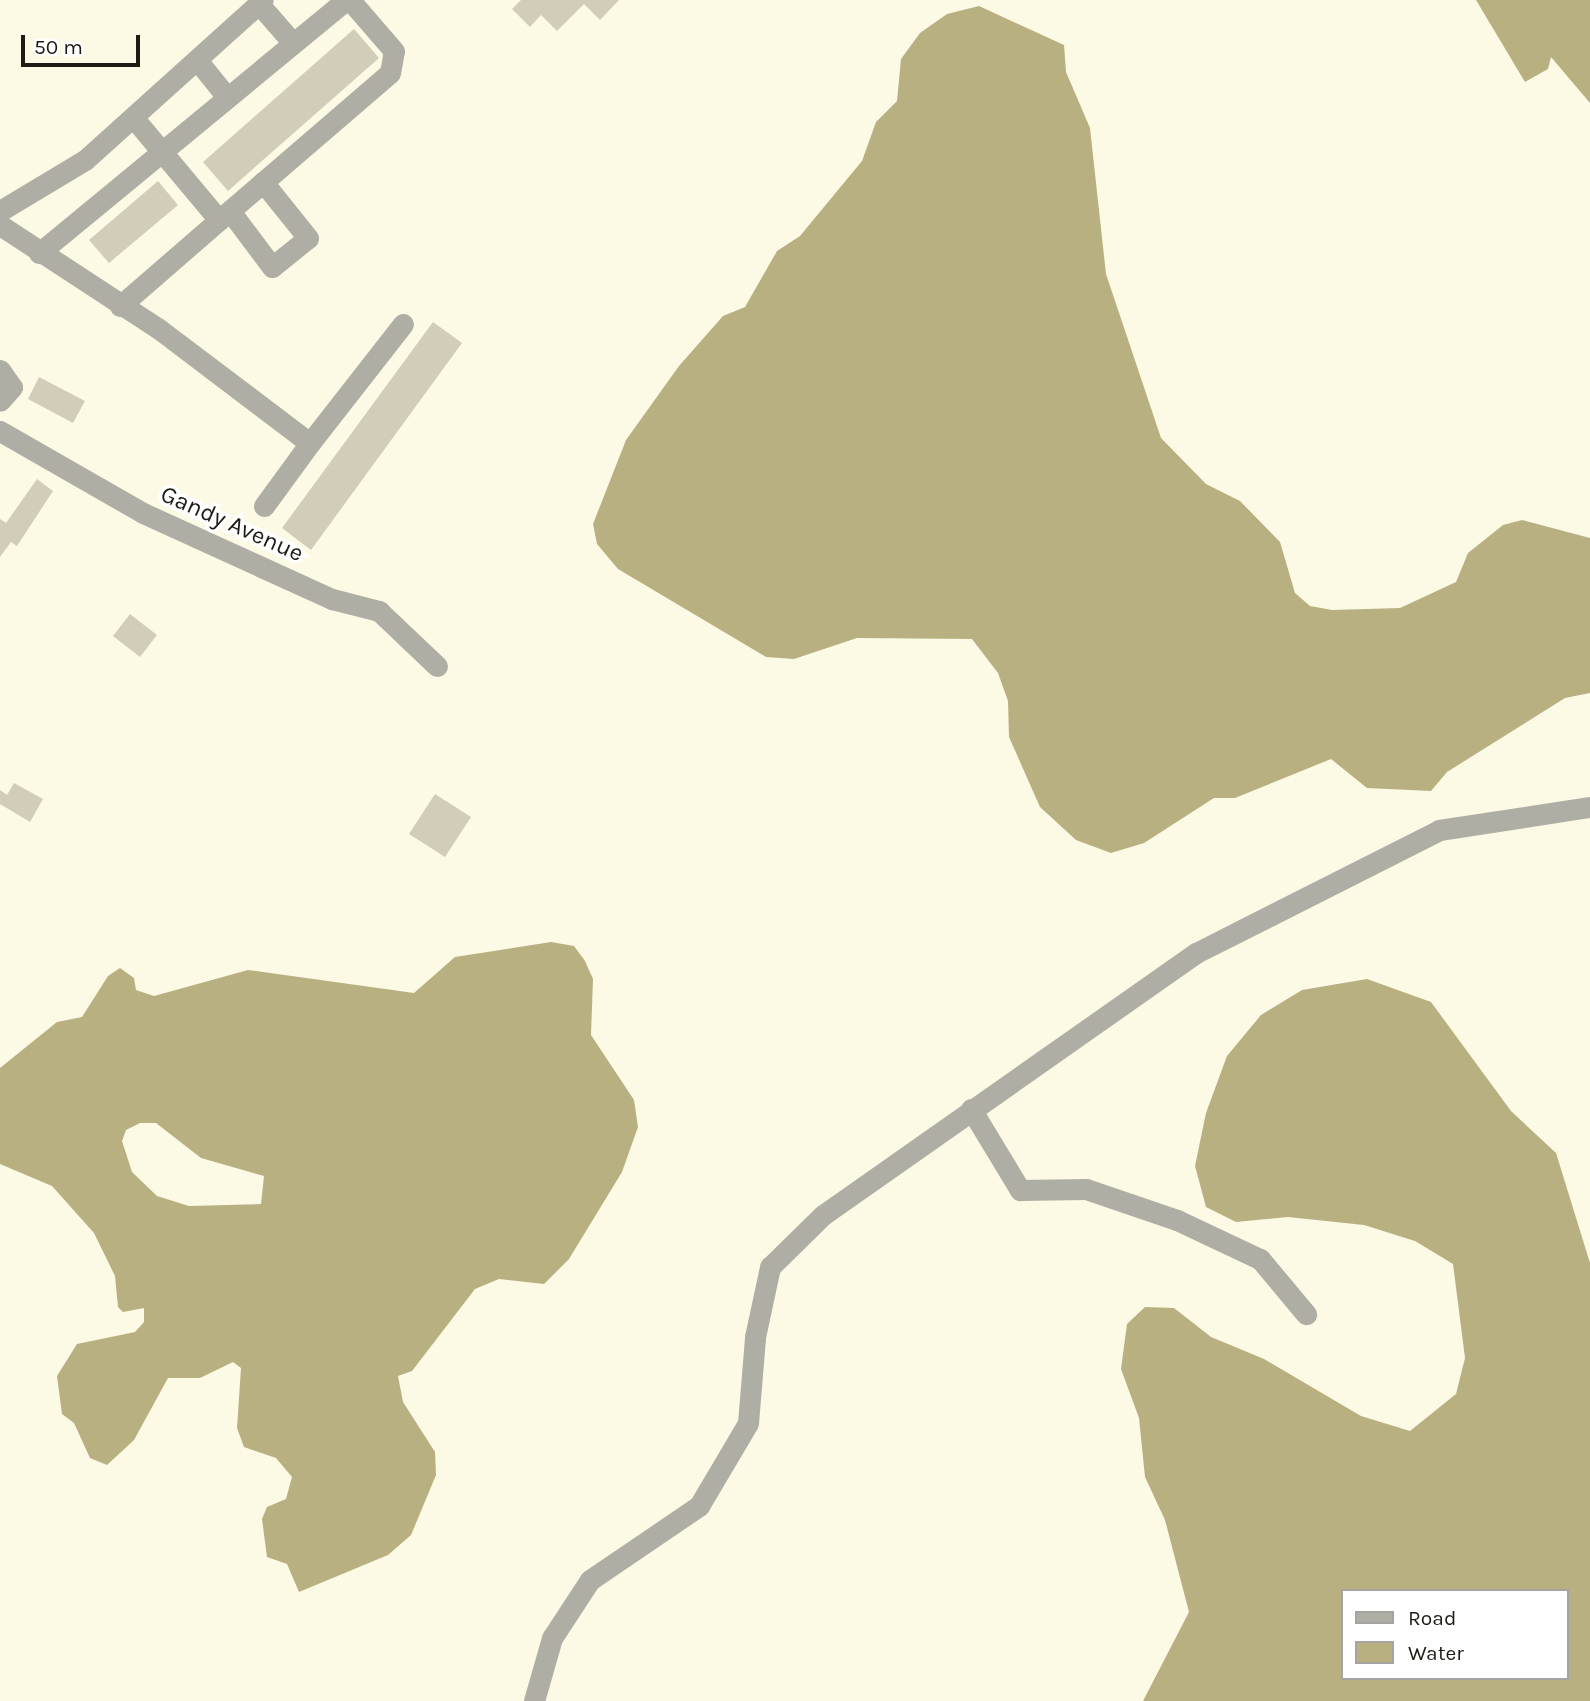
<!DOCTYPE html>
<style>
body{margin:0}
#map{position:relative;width:1590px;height:1701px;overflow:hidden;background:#fcf9e4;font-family:Karla,sans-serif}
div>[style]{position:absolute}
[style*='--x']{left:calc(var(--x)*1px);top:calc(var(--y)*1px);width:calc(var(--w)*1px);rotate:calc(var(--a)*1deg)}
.water>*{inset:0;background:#b9b081}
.building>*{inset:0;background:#d1cdb9}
.minor>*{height:21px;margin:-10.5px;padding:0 10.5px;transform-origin:10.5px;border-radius:10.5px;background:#afaea5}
span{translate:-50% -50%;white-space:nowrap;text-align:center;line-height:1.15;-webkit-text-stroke:7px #fff;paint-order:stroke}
.street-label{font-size:24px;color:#1e1c15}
.legend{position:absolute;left:1341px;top:1589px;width:228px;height:91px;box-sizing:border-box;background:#fff;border:2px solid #a5a4a1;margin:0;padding:9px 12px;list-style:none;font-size:21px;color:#1e1c15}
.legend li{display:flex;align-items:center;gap:14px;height:35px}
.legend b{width:35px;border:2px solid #a5a4a1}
.scale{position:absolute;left:21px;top:35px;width:119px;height:32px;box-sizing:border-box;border:4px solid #1e1c15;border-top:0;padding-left:9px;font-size:21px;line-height:24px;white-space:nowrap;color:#1e1c15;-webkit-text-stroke:5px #fff;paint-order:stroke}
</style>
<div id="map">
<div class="water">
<i style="clip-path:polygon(1476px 0,1590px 0,1590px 103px,1551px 57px,1548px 69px,1525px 82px)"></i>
<i style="clip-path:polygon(979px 6px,1064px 45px,1066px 72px,1090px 128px,1106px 274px,1161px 438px,1206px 484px,1240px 501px,1280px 542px,1295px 593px,1310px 606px,1332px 610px,1400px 608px,1456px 582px,1468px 553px,1503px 525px,1522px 520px,1590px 538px,1590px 693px,1565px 698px,1447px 772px,1431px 791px,1367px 788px,1331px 759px,1235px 798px,1214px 798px,1144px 843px,1111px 853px,1076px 840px,1040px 807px,1009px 737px,1008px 701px,998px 673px,972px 639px,857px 638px,794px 659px,766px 657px,618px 569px,597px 544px,593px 524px,626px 440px,679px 366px,723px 316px,745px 307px,777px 251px,800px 236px,862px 161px,876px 122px,897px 101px,901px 59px,920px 33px,947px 14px)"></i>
<i style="clip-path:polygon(evenodd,551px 942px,574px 946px,585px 961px,593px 979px,591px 1035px,634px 1100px,638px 1127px,622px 1172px,569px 1259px,544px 1284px,499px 1279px,475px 1289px,412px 1371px,398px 1376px,403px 1402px,435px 1452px,436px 1475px,411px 1535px,388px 1555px,299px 1592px,287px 1564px,267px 1557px,262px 1519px,267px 1507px,286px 1499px,292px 1477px,276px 1458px,244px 1447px,237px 1428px,241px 1368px,233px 1362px,200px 1378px,168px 1378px,134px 1440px,107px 1465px,90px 1458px,74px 1423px,62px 1414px,57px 1376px,77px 1344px,135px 1332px,144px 1322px,144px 1308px,123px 1312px,118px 1307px,115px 1276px,94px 1233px,52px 1186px,0 1164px,0 1068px,57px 1022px,82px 1017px,108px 976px,120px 968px,134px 978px,136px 990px,154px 996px,248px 970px,414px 993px,455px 957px,551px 942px,140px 1123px,156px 1123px,201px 1158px,264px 1176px,261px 1204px,189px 1206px,157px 1196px,132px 1172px,122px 1141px,126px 1130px,140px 1123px)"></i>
<i style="clip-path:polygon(evenodd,1367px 979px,1431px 1002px,1511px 1111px,1556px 1153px,1590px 1263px,1590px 1701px,1143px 1701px,1189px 1612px,1165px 1520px,1145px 1477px,1139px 1418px,1121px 1369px,1127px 1324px,1145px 1307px,1174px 1308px,1211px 1337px,1264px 1359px,1361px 1416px,1410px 1431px,1456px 1394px,1465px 1358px,1453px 1264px,1415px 1241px,1364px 1225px,1288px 1217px,1236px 1222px,1206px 1207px,1195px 1166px,1206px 1113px,1227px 1056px,1261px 1015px,1302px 990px,1367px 979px,1343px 1591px,1567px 1591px,1567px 1678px,1343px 1678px,1343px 1591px)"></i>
</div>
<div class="building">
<i style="clip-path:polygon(521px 0,619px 0,600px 20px,584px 4px,557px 31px,541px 15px,530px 27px,512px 9px)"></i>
<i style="clip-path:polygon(354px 29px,379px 58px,228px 191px,203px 162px)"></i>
<i style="clip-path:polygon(158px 181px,178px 205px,109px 263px,89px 240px)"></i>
<i style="clip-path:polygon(433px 322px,462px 343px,311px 550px,282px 528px)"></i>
<i style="clip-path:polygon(39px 377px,85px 401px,73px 423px,28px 399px)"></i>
<i style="clip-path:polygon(37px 479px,53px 491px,17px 546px,11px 542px,0 557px,0 519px,6px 523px)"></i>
<i style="clip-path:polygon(130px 614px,157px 635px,140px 657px,113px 636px)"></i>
<i style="clip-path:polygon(14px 783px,43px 799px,30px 822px,0 804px,0 790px,7px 795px)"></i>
<i style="clip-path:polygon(435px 794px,471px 817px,445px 857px,409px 834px)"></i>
</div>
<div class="minor">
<i style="--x:259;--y:4;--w:50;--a:49"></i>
<i style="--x:197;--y:60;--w:48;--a:51"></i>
<i style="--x:0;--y:211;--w:99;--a:-31"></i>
<i style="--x:85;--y:160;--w:239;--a:-42"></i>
<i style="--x:230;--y:211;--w:70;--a:53.1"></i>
<i style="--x:272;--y:267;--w:46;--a:-38.9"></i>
<i style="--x:308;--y:238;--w:72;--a:-128.8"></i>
<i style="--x:219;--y:220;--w:225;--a:-40.7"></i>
<i style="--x:390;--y:73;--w:22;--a:-80"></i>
<i style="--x:394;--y:51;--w:67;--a:-130.8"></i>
<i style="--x:0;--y:225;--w:190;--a:33.2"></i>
<i style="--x:159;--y:329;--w:189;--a:37.1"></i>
<i style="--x:310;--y:443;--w:151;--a:-52"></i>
<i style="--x:39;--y:253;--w:398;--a:-39.5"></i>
<i style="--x:120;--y:306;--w:131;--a:-41"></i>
<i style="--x:219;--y:220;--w:134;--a:-129.9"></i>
<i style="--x:0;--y:370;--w:21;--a:55"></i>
<i style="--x:12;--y:387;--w:18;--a:131"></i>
<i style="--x:0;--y:431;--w:165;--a:29.8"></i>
<i style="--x:143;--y:513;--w:208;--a:24.5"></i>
<i style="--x:332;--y:599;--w:49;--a:14.3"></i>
<i style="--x:379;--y:611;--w:80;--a:43.5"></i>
<i style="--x:264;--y:506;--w:78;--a:-53.9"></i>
<i style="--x:971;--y:1109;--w:95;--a:58.8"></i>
<i style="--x:1020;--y:1190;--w:66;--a:-0.9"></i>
<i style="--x:1086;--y:1189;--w:96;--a:18.8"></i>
<i style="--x:1177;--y:1220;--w:92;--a:25.2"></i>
<i style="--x:1260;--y:1259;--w:72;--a:50.1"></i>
<i style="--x:534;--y:1701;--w:66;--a:-74.1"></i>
<i style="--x:552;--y:1638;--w:69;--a:-56.8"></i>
<i style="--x:590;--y:1580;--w:132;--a:-34.2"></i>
<i style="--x:699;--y:1506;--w:96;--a:-59.4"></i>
<i style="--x:748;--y:1423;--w:86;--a:-85.3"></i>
<i style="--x:755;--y:1337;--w:72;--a:-77.9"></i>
<i style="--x:770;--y:1267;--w:74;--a:-44.5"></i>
<i style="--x:823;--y:1215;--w:456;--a:-35.1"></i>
<i style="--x:1196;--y:953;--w:272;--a:-26.8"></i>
<i style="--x:1439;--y:830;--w:153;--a:-8.7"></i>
</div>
<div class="street-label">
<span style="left:232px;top:524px;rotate:24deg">Gandy Avenue</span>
</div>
<ul class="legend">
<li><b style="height:9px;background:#afaea5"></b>Road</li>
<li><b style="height:19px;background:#b9b081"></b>Water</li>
</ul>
<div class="scale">50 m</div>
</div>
